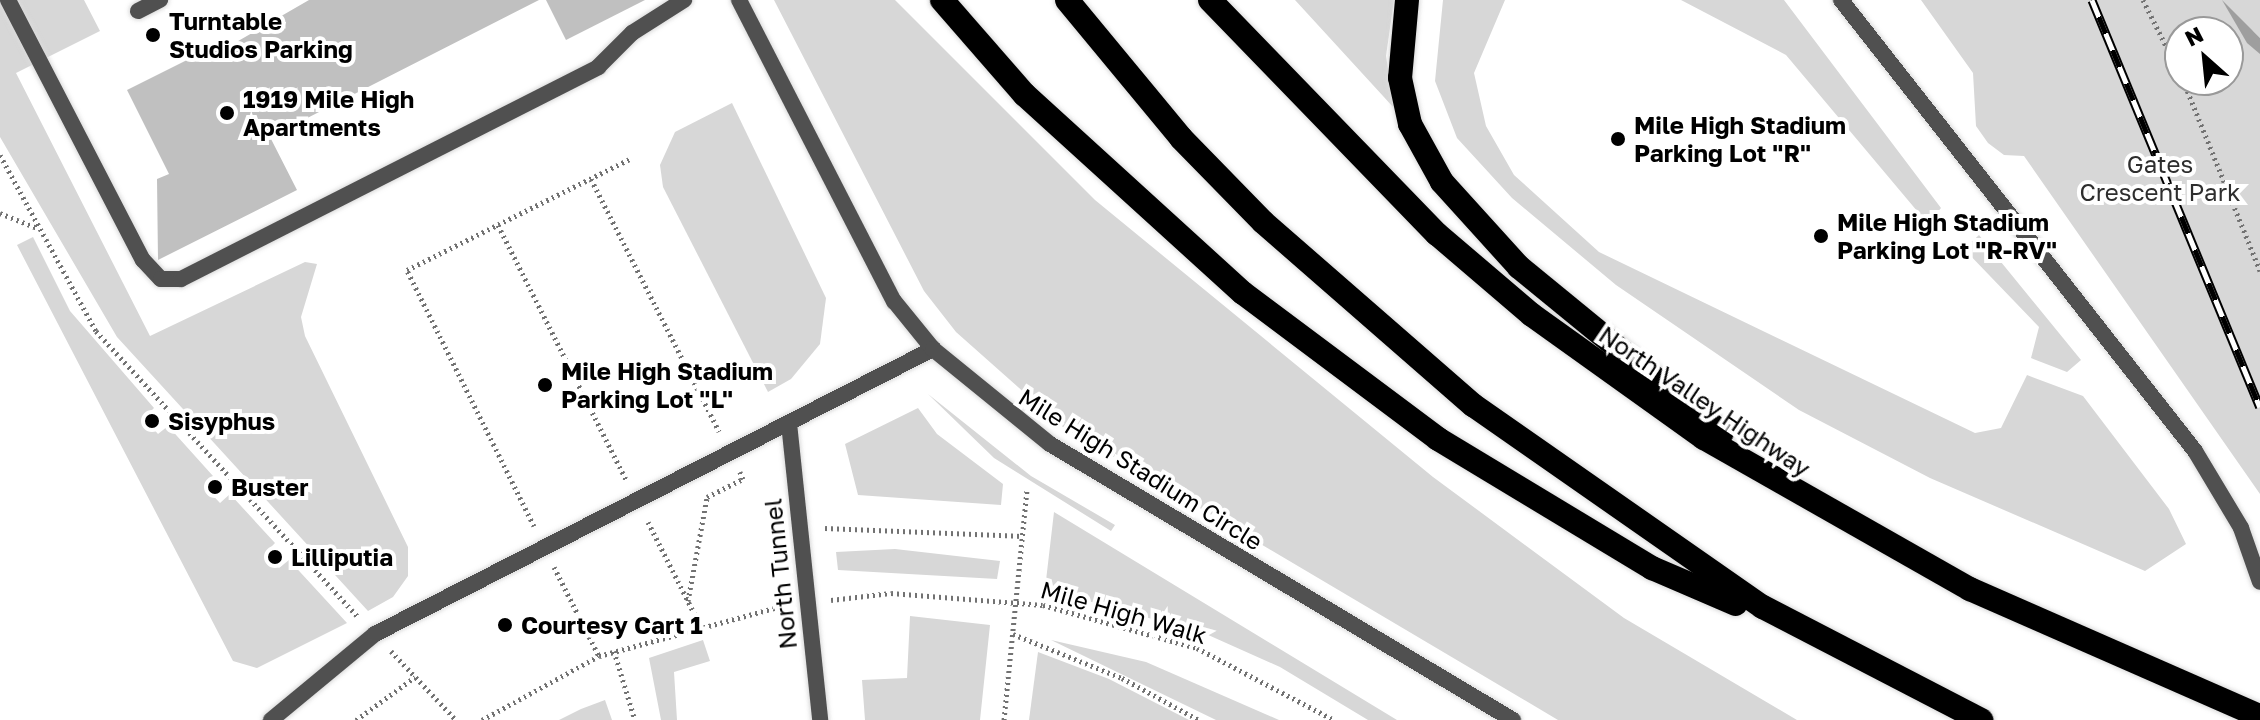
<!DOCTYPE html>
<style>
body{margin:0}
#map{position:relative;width:2260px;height:720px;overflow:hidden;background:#fff;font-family:"Golos Text",sans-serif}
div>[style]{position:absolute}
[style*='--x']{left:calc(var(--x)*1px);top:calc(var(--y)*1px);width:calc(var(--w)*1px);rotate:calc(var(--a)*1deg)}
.green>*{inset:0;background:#d7d7d7}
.water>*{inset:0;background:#9e9e9e}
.building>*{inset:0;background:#c0c0c0}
.path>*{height:5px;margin-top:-2.5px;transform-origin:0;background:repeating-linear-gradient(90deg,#727272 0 2px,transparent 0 6px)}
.roads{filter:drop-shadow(0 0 2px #dbdbdb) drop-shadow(0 0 2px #dbdbdb)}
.service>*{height:16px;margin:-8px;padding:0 8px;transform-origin:8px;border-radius:8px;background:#505050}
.minor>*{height:16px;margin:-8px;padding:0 8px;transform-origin:8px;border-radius:8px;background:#505050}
.tertiary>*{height:16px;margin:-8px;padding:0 8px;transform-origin:8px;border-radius:8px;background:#505050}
.motorway>*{height:24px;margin:-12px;padding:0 12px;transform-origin:12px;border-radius:12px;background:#000}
.rail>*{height:9px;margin-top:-4.5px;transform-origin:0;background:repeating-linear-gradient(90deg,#fff 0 18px,#000 0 36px);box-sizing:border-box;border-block:2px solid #000}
.dots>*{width:22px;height:22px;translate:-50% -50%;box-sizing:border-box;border:4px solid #fff;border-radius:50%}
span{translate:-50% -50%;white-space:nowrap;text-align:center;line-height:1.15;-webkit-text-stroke:8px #fff;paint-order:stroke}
.poi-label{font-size:24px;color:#000;font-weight:700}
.left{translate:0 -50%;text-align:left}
.park-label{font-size:24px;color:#2e2e2e}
.street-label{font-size:24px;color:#000}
.north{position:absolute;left:2164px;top:16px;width:80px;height:80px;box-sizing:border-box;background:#fff;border:2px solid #999;border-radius:50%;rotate:333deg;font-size:22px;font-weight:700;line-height:32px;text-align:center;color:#000}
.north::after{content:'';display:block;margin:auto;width:28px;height:36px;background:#000;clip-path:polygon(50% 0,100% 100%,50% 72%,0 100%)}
</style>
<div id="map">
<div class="green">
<i style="clip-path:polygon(0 0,84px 0,100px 31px,16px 73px,150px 336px,305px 262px,317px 264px,301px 317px,305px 336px,408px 547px,408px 576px,393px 597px,368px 611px,117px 337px,0 137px)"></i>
<i style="clip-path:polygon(774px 0,895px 0,1095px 200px,1433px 477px,1624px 618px,1797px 720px,1558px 720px,1063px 427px,956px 332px,924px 291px)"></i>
<i style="clip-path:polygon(1295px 0,1394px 0,1386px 56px,1394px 108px)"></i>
<i style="clip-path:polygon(1443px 0,1505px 0,1474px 73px,1486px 126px,1514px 175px,1599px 252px,1975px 433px,2001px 428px,2027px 375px,2083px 396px,2169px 509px,2186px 544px,2145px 571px,1930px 478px,1799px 410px,1616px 285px,1512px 198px,1457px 138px,1435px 81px)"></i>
<i style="clip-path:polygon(1681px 0,1784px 0,1941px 208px,1928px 224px,1786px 55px)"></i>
<i style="clip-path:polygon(evenodd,1921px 0,2260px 0,2260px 38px,2252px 30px,2260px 42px,2260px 494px,2024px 156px,2004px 155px,1988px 143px,1976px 126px,1973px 73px,1921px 0,2180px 32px,2228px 32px,2228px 80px,2180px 80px,2180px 32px)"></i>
<i style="clip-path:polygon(732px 103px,826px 298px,820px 344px,791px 379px,768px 392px,663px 187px,660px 165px,675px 132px)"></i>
<i style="clip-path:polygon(1979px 235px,2081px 360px,2067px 372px,2031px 358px,2039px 327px,1964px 249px)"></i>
<i style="clip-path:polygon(33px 237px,70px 311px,154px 408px,144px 418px,158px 434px,168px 426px,213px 476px,204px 486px,220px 503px,230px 494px,275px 543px,265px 553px,279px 568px,289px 560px,347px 623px,257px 668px,233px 661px,17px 245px)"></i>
<i style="clip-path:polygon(928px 394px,1031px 476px,1115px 525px,1111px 531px,994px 458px)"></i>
<i style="clip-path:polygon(918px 408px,937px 434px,1003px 484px,1001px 505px,858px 495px,845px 444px)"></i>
<i style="clip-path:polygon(1054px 512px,1397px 720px,1368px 720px,1280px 667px,1206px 634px,1045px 589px)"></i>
<i style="clip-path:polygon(895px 549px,1000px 561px,997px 579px,838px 570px,836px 552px)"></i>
<i style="clip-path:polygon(910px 616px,990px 625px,980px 720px,865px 720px,862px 680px,907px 678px)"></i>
<i style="clip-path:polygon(703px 640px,710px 661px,674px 672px,677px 720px,661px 720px,649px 658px)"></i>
<i style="clip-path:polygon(1051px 640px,1146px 662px,1279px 720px,1216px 720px)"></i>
<i style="clip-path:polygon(1038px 652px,1109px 679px,1189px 720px,1029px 720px)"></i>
<i style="clip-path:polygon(605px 700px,612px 720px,559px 720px,581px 709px)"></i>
</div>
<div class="water">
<i style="clip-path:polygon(2222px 0,2260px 38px,2260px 54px,2247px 43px)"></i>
</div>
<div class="building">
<i style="clip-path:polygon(309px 0,539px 0,270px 137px,297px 190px,158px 260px,157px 179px,169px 174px,127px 90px,223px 42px,226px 48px)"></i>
<i style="clip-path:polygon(546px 0,645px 0,566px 40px)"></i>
</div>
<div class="path">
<i style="--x:2143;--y:0;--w:83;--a:63.4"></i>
<i style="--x:2183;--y:80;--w:206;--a:68"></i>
<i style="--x:0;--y:155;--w:200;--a:61.4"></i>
<i style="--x:96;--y:331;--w:389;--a:47.5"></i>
<i style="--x:591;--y:179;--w:283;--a:63.1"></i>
<i style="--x:0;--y:213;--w:40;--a:22"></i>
<i style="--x:498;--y:225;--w:287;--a:63.3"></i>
<i style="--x:648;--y:522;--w:115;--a:63.2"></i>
<i style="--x:534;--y:526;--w:286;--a:-116.4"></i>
<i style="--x:407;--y:270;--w:249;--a:-26.5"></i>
<i style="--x:825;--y:528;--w:197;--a:2.3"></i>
<i style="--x:554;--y:567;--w:100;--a:63.2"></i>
<i style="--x:831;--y:600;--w:60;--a:-6.7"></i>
<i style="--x:891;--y:593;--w:152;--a:4.5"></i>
<i style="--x:1043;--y:605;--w:160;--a:15.6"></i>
<i style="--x:1197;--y:648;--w:155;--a:27.7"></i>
<i style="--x:688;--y:601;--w:106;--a:-79.6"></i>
<i style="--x:707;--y:497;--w:40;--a:-26.6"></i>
<i style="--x:743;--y:479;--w:8;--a:-113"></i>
<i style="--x:1013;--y:634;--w:118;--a:22"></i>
<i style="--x:1122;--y:678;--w:88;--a:28.6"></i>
<i style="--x:391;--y:651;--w:95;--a:46.7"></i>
<i style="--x:614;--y:651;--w:72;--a:73.1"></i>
<i style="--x:356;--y:720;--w:73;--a:-36.1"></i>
<i style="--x:482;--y:720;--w:133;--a:-28.7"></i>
<i style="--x:599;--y:656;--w:193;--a:-15.3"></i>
<i style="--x:1004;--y:720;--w:232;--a:-84.3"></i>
</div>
<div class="roads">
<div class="service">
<i style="--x:8;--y:0;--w:293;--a:62.6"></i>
<i style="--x:143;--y:260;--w:26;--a:47"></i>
<i style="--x:161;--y:279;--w:20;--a:0"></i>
<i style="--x:181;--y:279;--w:468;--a:-26.9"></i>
<i style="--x:598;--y:67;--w:48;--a:-45"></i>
<i style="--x:632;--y:33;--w:62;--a:-32.4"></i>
<i style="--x:138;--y:11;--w:25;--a:-27"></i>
<i style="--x:789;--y:423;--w:299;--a:84"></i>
<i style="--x:271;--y:720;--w:135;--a:-39.6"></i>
<i style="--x:375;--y:634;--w:627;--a:-27.06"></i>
</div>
<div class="minor">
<i style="--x:1841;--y:0;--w:573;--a:51.87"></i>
<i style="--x:2195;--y:451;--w:90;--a:59.1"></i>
<i style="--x:2241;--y:528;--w:57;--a:70.6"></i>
</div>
<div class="tertiary">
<i style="--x:739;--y:0;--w:339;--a:62.8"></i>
<i style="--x:894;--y:301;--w:62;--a:50.9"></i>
<i style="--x:933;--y:349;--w:151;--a:39.1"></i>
<i style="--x:1050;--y:444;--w:539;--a:30.8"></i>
</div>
<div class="motorway">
<i style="--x:942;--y:0;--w:125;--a:48.9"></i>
<i style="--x:1024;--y:94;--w:296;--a:42.3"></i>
<i style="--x:1243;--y:293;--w:244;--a:36.8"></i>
<i style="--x:1438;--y:439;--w:250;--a:31.1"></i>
<i style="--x:1652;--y:568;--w:91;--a:23.2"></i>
<i style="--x:1067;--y:0;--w:179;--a:50.4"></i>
<i style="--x:1181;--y:138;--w:117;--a:45.7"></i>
<i style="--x:1263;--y:222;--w:279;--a:41.1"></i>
<i style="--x:1473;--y:405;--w:353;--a:34.9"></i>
<i style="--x:1763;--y:607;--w:246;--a:27.4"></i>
<i style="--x:1210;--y:0;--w:326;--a:45.9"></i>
<i style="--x:1437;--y:234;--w:125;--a:40.5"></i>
<i style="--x:1532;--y:315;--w:211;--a:35.6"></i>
<i style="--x:1704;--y:438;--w:306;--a:29.6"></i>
<i style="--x:1970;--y:589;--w:317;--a:23.7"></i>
<i style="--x:1407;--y:0;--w:78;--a:95.1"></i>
<i style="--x:1400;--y:78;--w:47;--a:77.7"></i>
<i style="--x:1410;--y:124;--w:66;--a:61.1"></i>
<i style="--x:1442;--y:182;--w:115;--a:47.8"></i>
<i style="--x:1519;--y:267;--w:262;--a:39.3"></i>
</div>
</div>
<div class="rail">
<i style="--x:2092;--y:0;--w:440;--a:67.6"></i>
</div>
<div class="dots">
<i style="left:153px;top:35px;background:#000"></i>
<i style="left:227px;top:113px;background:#000"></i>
<i style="left:1618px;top:139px;background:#000"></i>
<i style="left:1821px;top:236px;background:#000"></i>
<i style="left:545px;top:385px;background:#000"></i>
<i style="left:152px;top:421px;background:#000"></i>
<i style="left:215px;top:487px;background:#000"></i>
<i style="left:275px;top:557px;background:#000"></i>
<i style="left:505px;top:625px;background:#000"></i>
</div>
<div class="poi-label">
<span class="left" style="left:169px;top:35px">Turntable<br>Studios Parking</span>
<span class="left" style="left:243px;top:113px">1919 Mile High<br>Apartments</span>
<span class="left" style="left:1634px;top:139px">Mile High Stadium<br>Parking Lot "R"</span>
<span class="left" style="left:1837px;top:236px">Mile High Stadium<br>Parking Lot "R-RV"</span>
<span class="left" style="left:561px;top:385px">Mile High Stadium<br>Parking Lot "L"</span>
<span class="left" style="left:168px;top:421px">Sisyphus</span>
<span class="left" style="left:231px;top:487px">Buster</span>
<span class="left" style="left:291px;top:557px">Lilliputia</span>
<span class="left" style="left:521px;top:625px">Courtesy Cart 1</span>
</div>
<div class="park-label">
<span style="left:2160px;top:178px">Gates<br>Crescent Park</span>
</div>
<div class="street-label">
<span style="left:1705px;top:401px;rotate:34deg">North Valley Highway</span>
<span style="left:1141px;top:469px;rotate:32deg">Mile High Stadium Circle</span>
<span style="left:780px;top:574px;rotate:-96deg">North Tunnel</span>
<span style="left:1124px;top:612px;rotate:16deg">Mile High Walk</span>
</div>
<div class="north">N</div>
</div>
